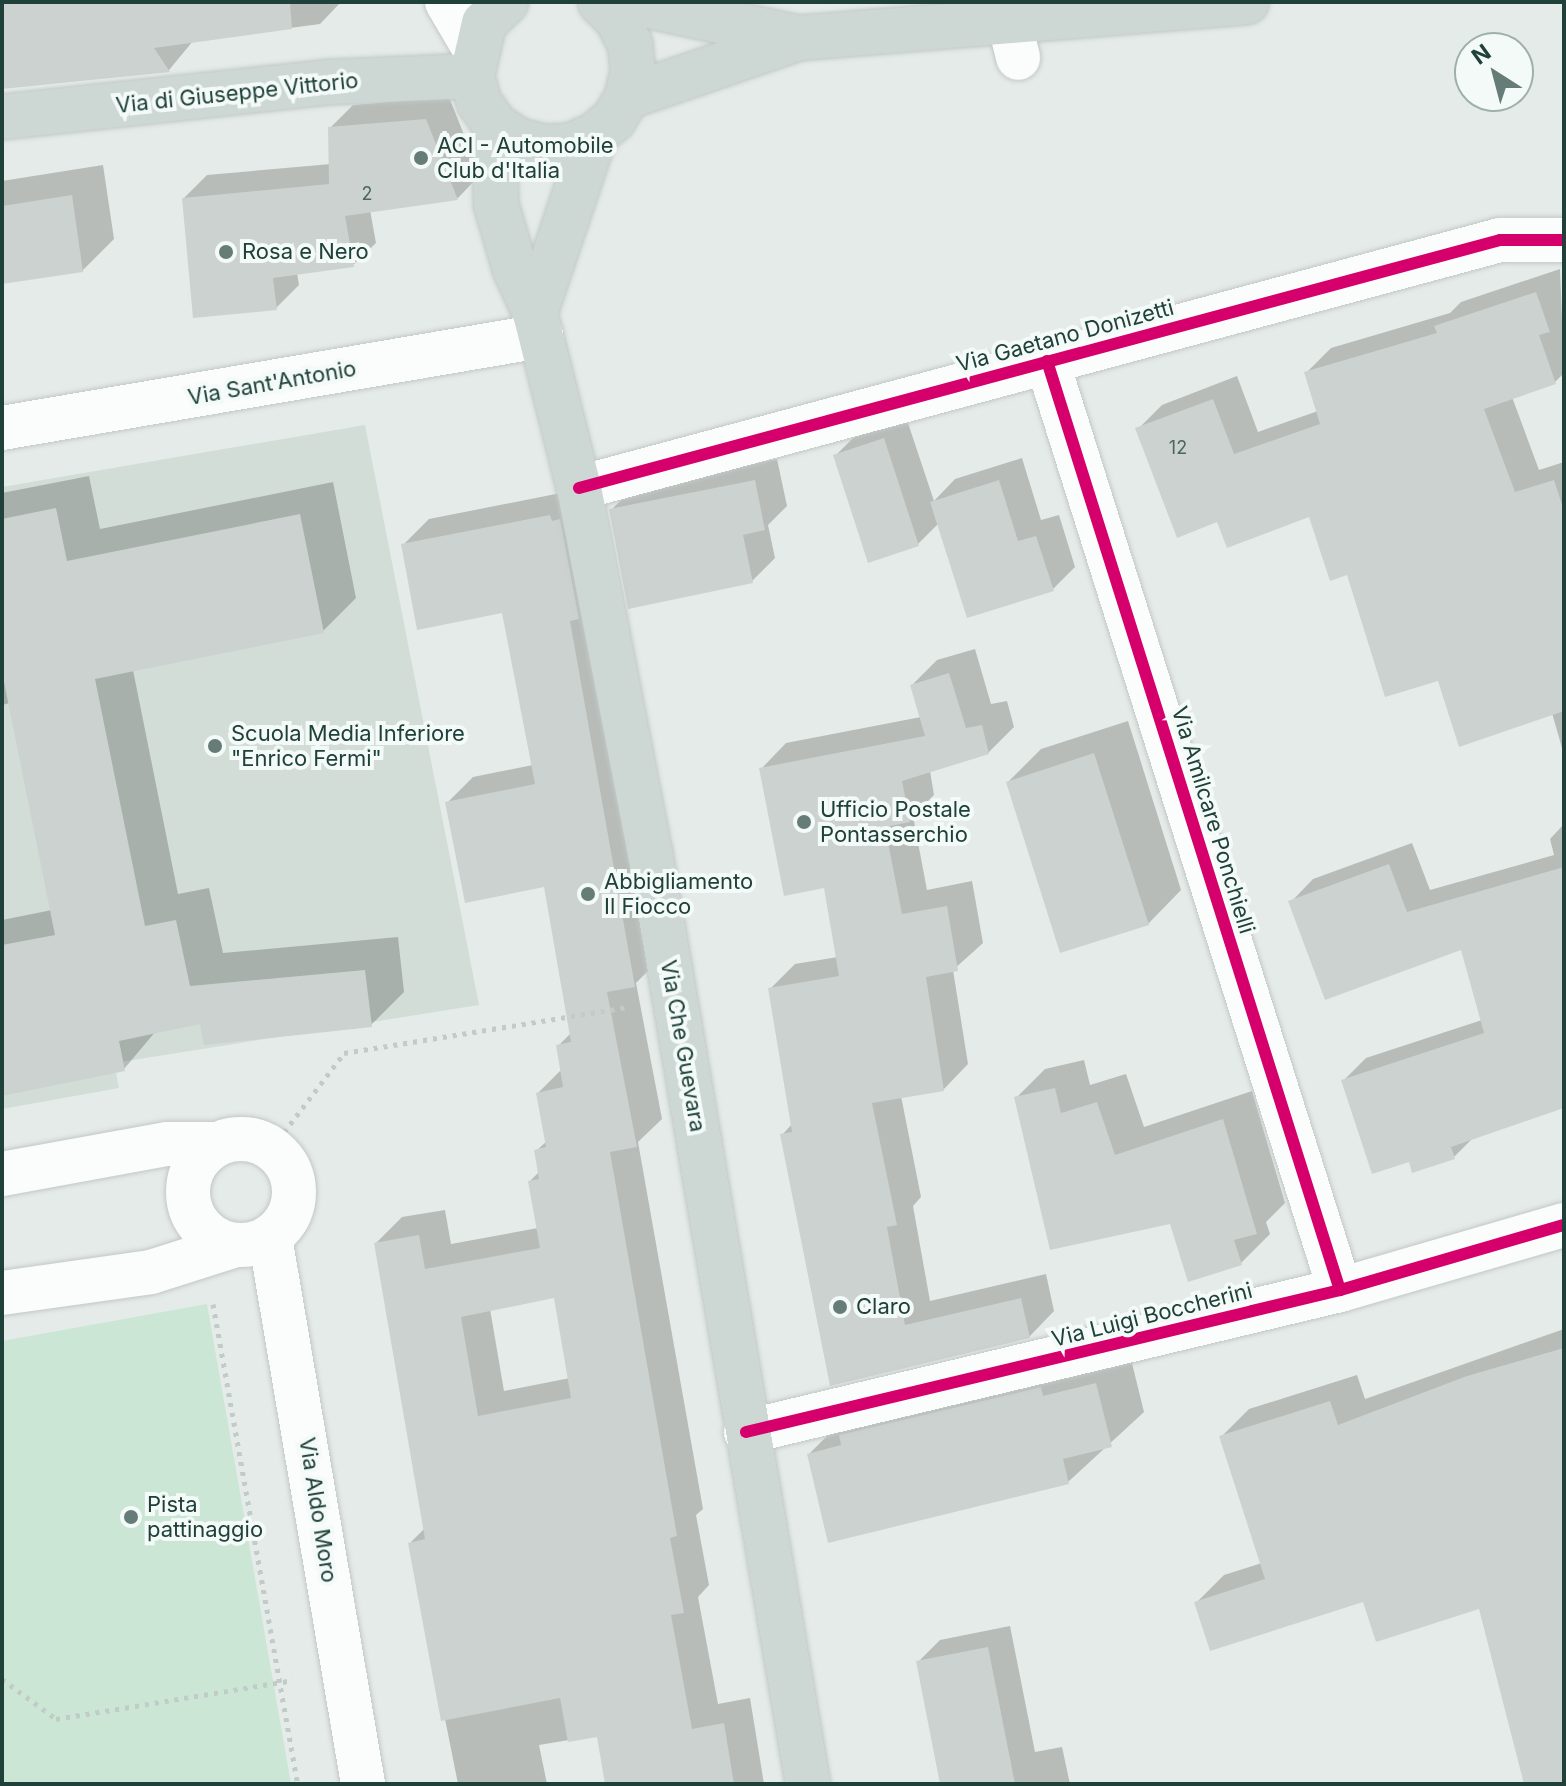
<!DOCTYPE html>
<style>
body{margin:0}
#map{position:relative;width:1566px;height:1786px;overflow:hidden;background:#e5ebe8;font-family:Inter,sans-serif}
div>[style]{position:absolute}
[style*='--x']{left:calc(var(--x)*1px);top:calc(var(--y)*1px);width:calc(var(--w)*1px);rotate:calc(var(--a)*1deg)}
.built>*{inset:0;background:#d2ddd8}
.green>*{inset:0;background:#cce6d5}
.shadow>*{inset:0;background:#0003}
.building>*{inset:0;background:#ccd2d0}
.path>*{height:5px;margin-top:-2.5px;transform-origin:0;background:repeating-linear-gradient(90deg,#c1cbc8 0 4px,transparent 0 10px)}
.roads{filter:drop-shadow(0 0 2px #c2c8c6) drop-shadow(0 0 2px #c2c8c6)}
.minor>*{height:44px;margin:-22px;padding:0 22px;transform-origin:22px;border-radius:22px;background:#fbfcfc}
.minor>.ring{margin:-22px;padding:0;box-sizing:content-box;background:none;border:44px solid #fbfcfc;border-radius:50%}
.major>*{height:44px;margin:-22px;padding:0 22px;transform-origin:22px;border-radius:22px;background:#cdd7d4}
.cycleway>*{height:12px;margin:-6px;padding:0 6px;transform-origin:6px;border-radius:6px;background:#d6006c}
.dots>*{width:22px;height:22px;translate:-50% -50%;box-sizing:border-box;border:4px solid #f3faf7;border-radius:50%}
span{translate:-50% -50%;white-space:nowrap;text-align:center;line-height:1.15;-webkit-text-stroke:8px #f3faf7;paint-order:stroke}
.number-label{font-size:18px;color:#4c6660}
.number-label span{-webkit-text-stroke-width:0}
.street-label{font-size:22px;color:#20413a}
.poi-label{font-size:22px;color:#20413a}
.left{translate:0 -50%;text-align:left}
.frame{position:absolute;inset:0;border:4px solid #20413a;pointer-events:none}
.north{position:absolute;left:1454px;top:32px;width:80px;height:80px;box-sizing:border-box;background:#f3faf7;border:2px solid #9fb0ab;border-radius:50%;rotate:324deg;font-size:22px;font-weight:700;line-height:32px;text-align:center;color:#20413a}
.north::after{content:'';display:block;margin:auto;width:28px;height:36px;background:#657c77;clip-path:polygon(50% 0,100% 100%,50% 72%,0 100%)}
</style>
<div id="map">
<div class="built">
<i style="clip-path:polygon(365px 425px,479px 1005px,114px 1063px,119px 1088px,2px 1109px,2px 487px)"></i>
</div>
<div class="green">
<i style="clip-path:polygon(207px 1304px,291px 1784px,2px 1784px,2px 1341px)"></i>
</div>
<div class="shadow">
<i style="clip-path:polygon(2px 2px,341px 2px,320px 24px,193px 41px,169px 70px,2px 84px)"></i>
<i style="clip-path:polygon(449px 97px,480px 175px,458px 198px,370px 210px,376px 243px,353px 265px,297px 273px,299px 285px,276px 308px,184px 198px,207px 175px,331px 164px,330px 128px,353px 105px)"></i>
<i style="clip-path:polygon(103px 165px,114px 239px,82px 271px,2px 282px,2px 181px)"></i>
<i style="clip-path:polygon(1560px 269px,1564px 373px,1555px 382px,1512px 397px,1539px 470px,1564px 462px,1564px 579px,1348px 573px,1311px 515px,1218px 519px,1138px 429px,1162px 405px,1237px 376px,1258px 432px,1318px 411px,1306px 373px,1331px 348px,1450px 313px,1461px 302px)"></i>
<i style="clip-path:polygon(906px 417px,934px 501px,955px 479px,1022px 458px,1041px 520px,1059px 515px,1075px 567px,1052px 590px,939px 523px,918px 544px,835px 456px,858px 433px)"></i>
<i style="clip-path:polygon(777px 459px,787px 506px,768px 525px,775px 558px,752px 581px,611px 510px,634px 487px)"></i>
<i style="clip-path:polygon(89px 476px,100px 529px,333px 482px,356px 598px,323px 631px,133px 670px,178px 894px,209px 888px,223px 953px,398px 937px,404px 992px,371px 1025px,202px 1022px,156px 1031px,124px 1069px,2px 1094px,2px 920px,52px 910px,10px 703px,2px 705px,2px 493px)"></i>
<i style="clip-path:polygon(evenodd,576px 490px,660px 959px,636px 983px,662px 1119px,638px 1142px,703px 1509px,696px 1515px,709px 1585px,698px 1597px,718px 1704px,750px 1698px,764px 1784px,607px 1784px,599px 1735px,539px 1745px,547px 1784px,458px 1784px,410px 1543px,425px 1528px,376px 1243px,402px 1217px,445px 1210px,451px 1244px,538px 1228px,530px 1181px,540px 1171px,536px 1151px,547px 1141px,538px 1093px,562px 1069px,558px 1046px,571px 1033px,545px 885px,447px 803px,473px 777px,533px 765px,503px 611px,403px 545px,429px 519px,576px 490px,556px 1296px,570px 1378px,504px 1391px,490px 1309px,556px 1296px)"></i>
<i style="clip-path:polygon(975px 649px,991px 704px,1007px 701px,1014px 727px,988px 753px,930px 771px,934px 795px,913px 816px,927px 890px,972px 881px,983px 943px,953px 970px,968px 1064px,943px 1090px,901px 1096px,921px 1197px,913px 1206px,930px 1301px,1046px 1274px,1054px 1311px,1029px 1337px,832px 1384px,782px 1135px,792px 1124px,770px 989px,795px 964px,838px 957px,826px 885px,761px 769px,786px 743px,921px 717px,912px 685px,937px 660px)"></i>
<i style="clip-path:polygon(1564px 649px,1564px 755px,1552px 713px)"></i>
<i style="clip-path:polygon(1128px 721px,1181px 890px,1148px 924px,1008px 782px,1041px 749px)"></i>
<i style="clip-path:polygon(1564px 824px,1564px 1105px,1475px 1136px,1454px 1157px,1410px 1160px,1343px 1081px,1366px 1058px,1482px 1020px,1462px 948px,1291px 902px,1313px 879px,1412px 843px,1430px 890px,1554px 855px,1550px 839px)"></i>
<i style="clip-path:polygon(1084px 1060px,1090px 1085px,1126px 1074px,1144px 1127px,1252px 1091px,1285px 1203px,1266px 1222px,1270px 1234px,1241px 1263px,1172px 1221px,1016px 1098px,1045px 1069px)"></i>
<i style="clip-path:polygon(1564px 1329px,1564px 1784px,1526px 1784px,1480px 1606px,1364px 1600px,1196px 1603px,1224px 1575px,1262px 1563px,1222px 1436px,1249px 1409px,1357px 1375px,1365px 1399px)"></i>
<i style="clip-path:polygon(1129px 1351px,1144px 1412px,1068px 1482px,809px 1454px,842px 1421px)"></i>
<i style="clip-path:polygon(1010px 1626px,1035px 1752px,1062px 1747px,1070px 1784px,942px 1784px,918px 1662px,940px 1640px)"></i>
</div>
<div class="building">
<i style="clip-path:polygon(2px 2px,290px 2px,292px 29px,154px 48px,170px 72px,2px 89px)"></i>
<i style="clip-path:polygon(426px 119px,458px 200px,345px 216px,354px 267px,273px 278px,277px 310px,193px 318px,182px 198px,329px 184px,328px 127px)"></i>
<i style="clip-path:polygon(72px 195px,83px 272px,2px 284px,2px 206px)"></i>
<i style="clip-path:polygon(1536px 292px,1550px 332px,1539px 335px,1556px 384px,1484px 409px,1515px 492px,1554px 480px,1564px 511px,1564px 711px,1459px 747px,1438px 681px,1385px 697px,1347px 575px,1330px 581px,1309px 517px,1227px 548px,1217px 522px,1177px 538px,1135px 428px,1213px 399px,1234px 454px,1320px 424px,1304px 372px,1437px 333px,1434px 326px)"></i>
<i style="clip-path:polygon(884px 438px,919px 546px,868px 563px,833px 455px)"></i>
<i style="clip-path:polygon(755px 480px,765px 530px,743px 535px,753px 583px,628px 609px,609px 509px)"></i>
<i style="clip-path:polygon(999px 480px,1018px 541px,1036px 536px,1054px 591px,967px 618px,930px 502px)"></i>
<i style="clip-path:polygon(56px 508px,67px 561px,300px 514px,324px 633px,95px 679px,145px 926px,176px 920px,190px 986px,365px 970px,372px 1027px,204px 1045px,200px 1024px,119px 1041px,125px 1071px,2px 1096px,2px 945px,55px 935px,2px 672px,2px 519px)"></i>
<i style="clip-path:polygon(evenodd,550px 515px,552px 521px,560px 519px,579px 619px,570px 621px,635px 987px,607px 992px,637px 1147px,610px 1152px,677px 1536px,670px 1538px,684px 1613px,671px 1615px,692px 1729px,724px 1723px,734px 1784px,605px 1784px,597px 1737px,568px 1742px,560px 1698px,441px 1721px,408px 1543px,425px 1539px,374px 1243px,419px 1235px,425px 1269px,540px 1248px,528px 1181px,539px 1179px,534px 1150px,546px 1147px,536px 1093px,563px 1087px,556px 1045px,571px 1042px,544px 887px,465px 903px,445px 802px,535px 784px,502px 613px,417px 630px,401px 544px,550px 515px,554px 1298px,571px 1398px,478px 1416px,461px 1317px,554px 1298px)"></i>
<i style="clip-path:polygon(949px 673px,966px 728px,982px 725px,989px 754px,902px 781px,910px 822px,885px 827px,902px 914px,947px 906px,958px 971px,926px 977px,944px 1091px,872px 1103px,897px 1225px,887px 1227px,905px 1325px,1021px 1298px,1030px 1338px,830px 1386px,780px 1134px,792px 1132px,768px 988px,839px 976px,824px 888px,784px 896px,759px 768px,925px 736px,910px 685px)"></i>
<i style="clip-path:polygon(1094px 753px,1149px 925px,1060px 953px,1006px 782px)"></i>
<i style="clip-path:polygon(1389px 864px,1407px 912px,1564px 867px,1564px 1108px,1451px 1147px,1455px 1159px,1412px 1173px,1409px 1162px,1372px 1174px,1341px 1080px,1484px 1033px,1461px 950px,1325px 1000px,1288px 901px)"></i>
<i style="clip-path:polygon(1055px 1088px,1061px 1113px,1097px 1102px,1115px 1155px,1223px 1119px,1257px 1234px,1234px 1240px,1242px 1265px,1188px 1282px,1170px 1224px,1050px 1250px,1014px 1097px)"></i>
<i style="clip-path:polygon(1564px 1348px,1564px 1784px,1524px 1784px,1479px 1609px,1376px 1642px,1363px 1602px,1210px 1651px,1194px 1602px,1265px 1579px,1219px 1436px,1330px 1401px,1338px 1425px,1467px 1376px)"></i>
<i style="clip-path:polygon(1096px 1383px,1112px 1447px,1063px 1459px,1069px 1484px,828px 1543px,807px 1454px,841px 1445px,839px 1435px,1041px 1387px,1043px 1396px)"></i>
<i style="clip-path:polygon(988px 1647px,1015px 1784px,940px 1784px,916px 1661px)"></i>
</div>
<div class="path">
<i style="--x:272;--y:1148;--w:119;--a:-52.8"></i>
<i style="--x:344;--y:1053;--w:287;--a:-9.2"></i>
<i style="--x:213;--y:1304;--w:487;--a:80"></i>
<i style="--x:2;--y:1679;--w:67;--a:36.5"></i>
<i style="--x:56;--y:1719;--w:240;--a:-9.3"></i>
</div>
<div class="roads">
<div class="minor">
<i style="--x:447;--y:2;--w:53;--a:59.6"></i>
<i style="--x:1009;--y:21;--w:38;--a:76"></i>
<i style="--x:1047;--y:361;--w:974;--a:72.5"></i>
<i style="--x:2;--y:428;--w:547;--a:-9.69"></i>
<i style="--x:579;--y:488;--w:954;--a:-15.07"></i>
<i style="--x:1500;--y:240;--w:64;--a:0"></i>
<i class="ring" style="left:188px;top:1139px;width:62px;height:62px"></i>
<i style="--x:2;--y:1174;--w:168;--a:-10.3"></i>
<i style="--x:167;--y:1144;--w:50;--a:0"></i>
<i style="--x:270;--y:1237;--w:555;--a:80.35"></i>
<i style="--x:2;--y:1293;--w:150;--a:-8"></i>
<i style="--x:151;--y:1272;--w:89;--a:-17.6"></i>
<i style="--x:746;--y:1432;--w:611;--a:-13.44"></i>
<i style="--x:1340;--y:1290;--w:233;--a:-16.2"></i>
</div>
<div class="major">
<i style="--x:506;--y:2;--w:30;--a:136"></i>
<i style="--x:484;--y:23;--w:54;--a:102.8"></i>
<i style="--x:472;--y:76;--w:27;--a:75"></i>
<i style="--x:479;--y:102;--w:28;--a:55"></i>
<i style="--x:495;--y:125;--w:27;--a:34"></i>
<i style="--x:517;--y:140;--w:27;--a:15"></i>
<i style="--x:543;--y:147;--w:27;--a:-2"></i>
<i style="--x:570;--y:146;--w:27;--a:-24"></i>
<i style="--x:595;--y:135;--w:25;--a:-40"></i>
<i style="--x:614;--y:119;--w:26;--a:-59"></i>
<i style="--x:627;--y:97;--w:27;--a:-77"></i>
<i style="--x:633;--y:71;--w:27;--a:-96"></i>
<i style="--x:630;--y:44;--w:27;--a:-117"></i>
<i style="--x:618;--y:20;--w:25;--a:-135"></i>
<i style="--x:631;--y:2;--w:172;--a:12.1"></i>
<i style="--x:627;--y:97;--w:182;--a:-18.9"></i>
<i style="--x:799;--y:38;--w:449;--a:-4.6"></i>
<i style="--x:2;--y:117;--w:331;--a:-6.1"></i>
<i style="--x:331;--y:82;--w:141;--a:-2.4"></i>
<i style="--x:495;--y:125;--w:79;--a:89.3"></i>
<i style="--x:496;--y:204;--w:68;--a:73.7"></i>
<i style="--x:515;--y:269;--w:48;--a:65.6"></i>
<i style="--x:535;--y:313;--w:180;--a:75.9"></i>
<i style="--x:579;--y:488;--w:371;--a:79"></i>
<i style="--x:650;--y:852;--w:945;--a:80.38"></i>
<i style="--x:535;--y:313;--w:188;--a:-71.4"></i>
</div>
</div>
<div class="cycleway">
<i style="--x:1047;--y:361;--w:974;--a:72.5"></i>
<i style="--x:579;--y:488;--w:954;--a:-15.07"></i>
<i style="--x:1500;--y:240;--w:64;--a:0"></i>
<i style="--x:746;--y:1432;--w:611;--a:-13.44"></i>
<i style="--x:1340;--y:1290;--w:233;--a:-16.2"></i>
</div>
<div class="dots">
<i style="left:421px;top:158px;background:#657c77"></i>
<i style="left:226px;top:252px;background:#657c77"></i>
<i style="left:215px;top:746px;background:#657c77"></i>
<i style="left:804px;top:822px;background:#657c77"></i>
<i style="left:588px;top:894px;background:#657c77"></i>
<i style="left:840px;top:1307px;background:#657c77"></i>
<i style="left:131px;top:1517px;background:#657c77"></i>
</div>
<div class="number-label">
<span style="left:367px;top:194px">2</span>
<span style="left:1178px;top:448px">12</span>
</div>
<div class="street-label">
<span style="left:237px;top:93px;rotate:-6deg">Via di Giuseppe Vittorio</span>
<span style="left:1065px;top:336px;rotate:-15deg">Via Gaetano Donizetti</span>
<span style="left:272px;top:383px;rotate:-10deg">Via Sant'Antonio</span>
<span style="left:1213px;top:820px;rotate:73deg">Via Amilcare Ponchielli</span>
<span style="left:683px;top:1046px;rotate:80deg">Via Che Guevara</span>
<span style="left:1152px;top:1315px;rotate:-14deg">Via Luigi Boccherini</span>
<span style="left:318px;top:1510px;rotate:81deg">Via Aldo Moro</span>
</div>
<div class="poi-label">
<span class="left" style="left:437px;top:158px">ACI - Automobile<br>Club d'Italia</span>
<span class="left" style="left:242px;top:252px">Rosa e Nero</span>
<span class="left" style="left:231px;top:746px">Scuola Media Inferiore<br>"Enrico Fermi"</span>
<span class="left" style="left:820px;top:822px">Ufficio Postale<br>Pontasserchio</span>
<span class="left" style="left:604px;top:894px">Abbigliamento<br>Il Fiocco</span>
<span class="left" style="left:856px;top:1307px">Claro</span>
<span class="left" style="left:147px;top:1517px">Pista<br>pattinaggio</span>
</div>
<div class="frame"></div>
<div class="north">N</div>
</div>
